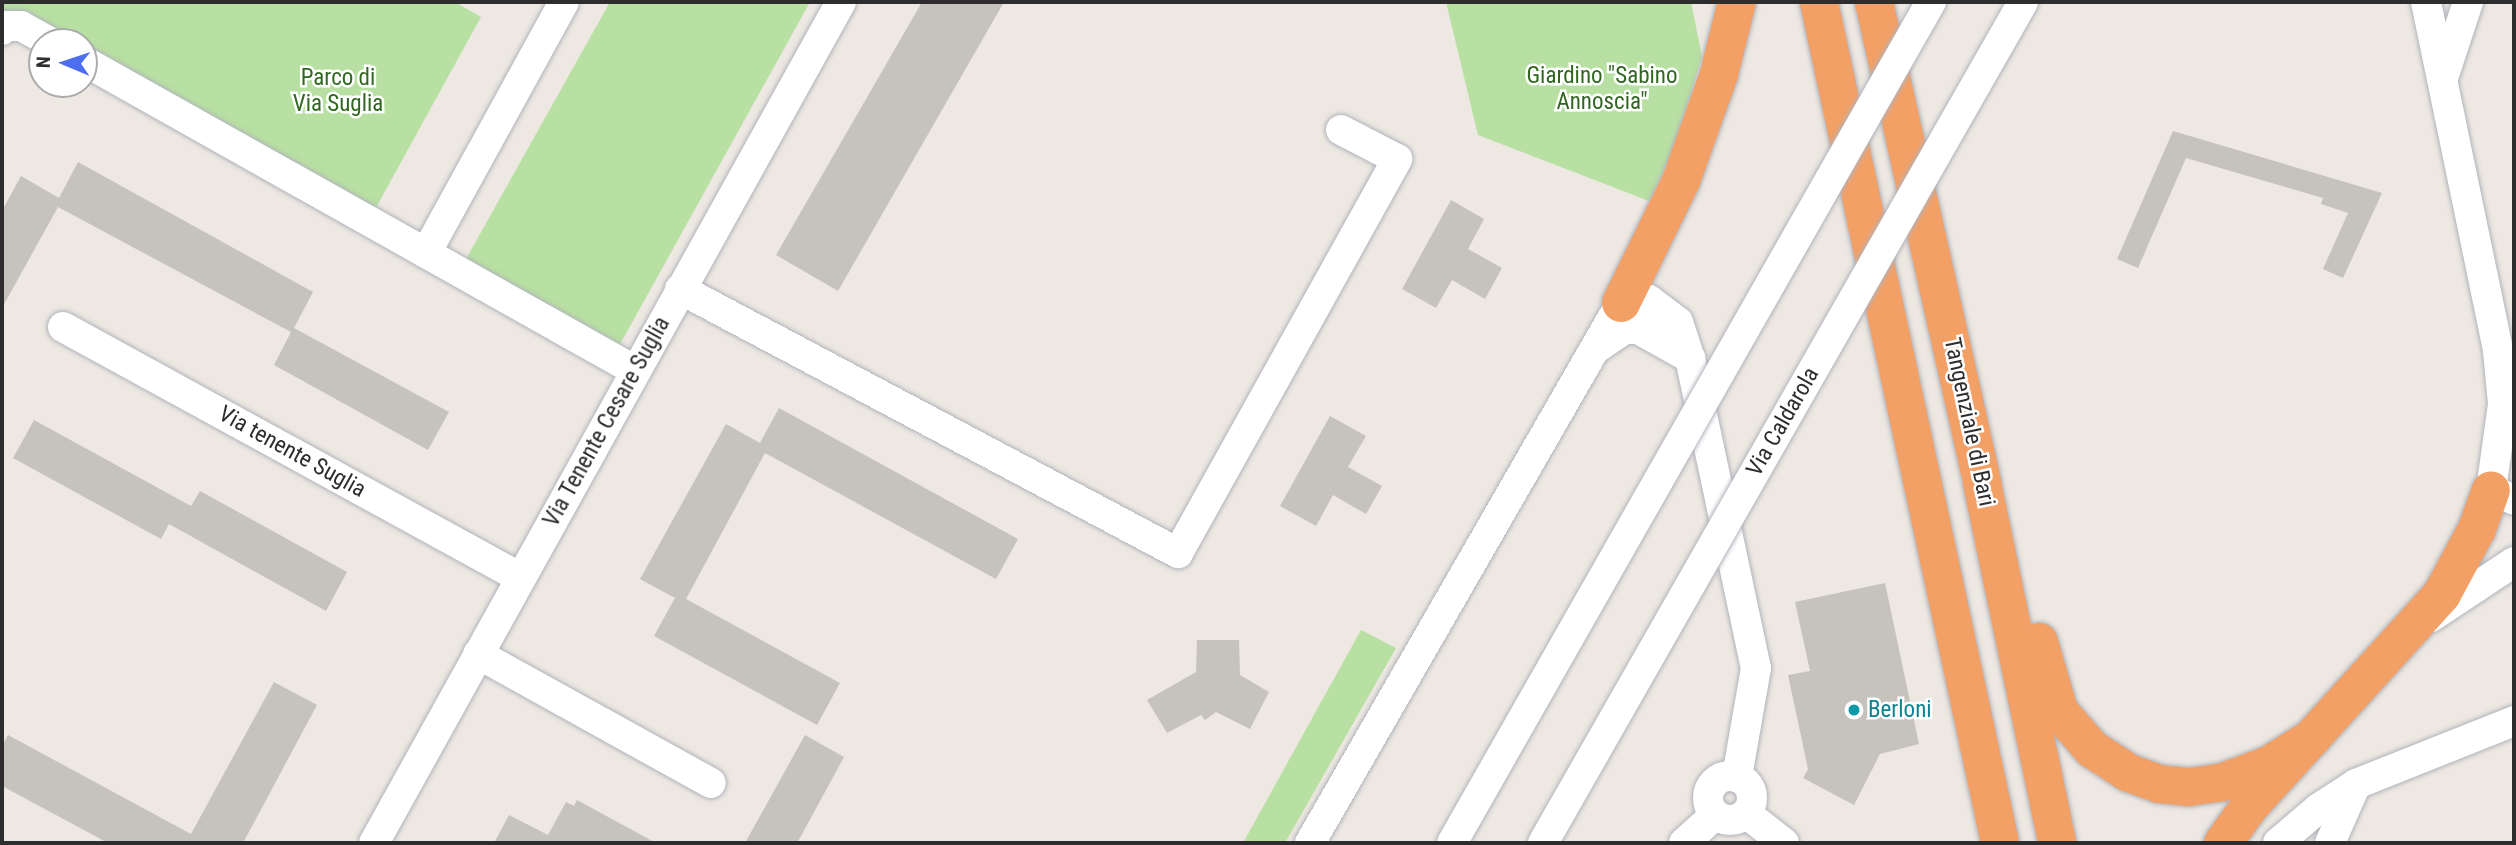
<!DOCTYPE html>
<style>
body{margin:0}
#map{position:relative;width:2516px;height:845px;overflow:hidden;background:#ede8e1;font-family:"Roboto Condensed",sans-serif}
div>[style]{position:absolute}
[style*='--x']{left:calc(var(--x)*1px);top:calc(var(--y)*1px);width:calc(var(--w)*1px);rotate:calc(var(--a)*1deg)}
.green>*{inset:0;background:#b8e0a2}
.building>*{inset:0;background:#c6c2bc}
.roads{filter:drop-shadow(0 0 2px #b1b3bc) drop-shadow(0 0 2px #b1b3bc)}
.minor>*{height:30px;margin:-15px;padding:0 15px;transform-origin:15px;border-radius:15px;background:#fff}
.minor>.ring{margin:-15px;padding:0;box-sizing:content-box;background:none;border:30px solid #fff;border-radius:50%}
.highway>*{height:38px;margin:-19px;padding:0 19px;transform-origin:19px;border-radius:19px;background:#f3a066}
.bridges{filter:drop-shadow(0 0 2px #b1b3bc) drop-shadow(0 0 2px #b1b3bc)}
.minor-bridge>*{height:30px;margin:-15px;padding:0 15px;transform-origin:15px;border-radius:15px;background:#fff}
.dots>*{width:19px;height:19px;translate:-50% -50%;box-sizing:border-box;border:4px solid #fff;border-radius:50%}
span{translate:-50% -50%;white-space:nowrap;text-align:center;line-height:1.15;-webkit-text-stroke:5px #fff;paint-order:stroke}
.park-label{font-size:23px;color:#306720}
.street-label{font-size:23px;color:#2d2d2d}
.culture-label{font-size:23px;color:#0d838f}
.left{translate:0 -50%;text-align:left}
.frame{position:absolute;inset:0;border:4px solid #2d2d2d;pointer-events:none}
.north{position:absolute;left:28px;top:28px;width:70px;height:70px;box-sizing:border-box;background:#fff;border:2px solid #ababab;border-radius:50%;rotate:272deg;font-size:19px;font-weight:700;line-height:28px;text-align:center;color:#2d2d2d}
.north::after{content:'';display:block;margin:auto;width:24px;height:32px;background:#4d6eee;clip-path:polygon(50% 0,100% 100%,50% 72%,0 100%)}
</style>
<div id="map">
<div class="green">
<i style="clip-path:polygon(2px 2px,455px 2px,481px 17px,373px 213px,84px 54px,84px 42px,63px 42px,2px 21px)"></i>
<i style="clip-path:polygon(610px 2px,810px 2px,619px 346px,461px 268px)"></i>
<i style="clip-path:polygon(1446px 2px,1691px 2px,1702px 57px,1672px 153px,1649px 201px,1478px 135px)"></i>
<i style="clip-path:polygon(1361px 630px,1396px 648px,1285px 843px,1243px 843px)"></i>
</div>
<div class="building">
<i style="clip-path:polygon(922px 2px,1004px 2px,838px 291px,776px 255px)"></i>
<i style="clip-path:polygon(2173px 131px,2382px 193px,2343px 278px,2323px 269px,2348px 213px,2321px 204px,2323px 198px,2186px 158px,2138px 268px,2117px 259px)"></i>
<i style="clip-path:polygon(78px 162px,313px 292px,294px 328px,449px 412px,428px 450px,274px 365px,291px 332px,58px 207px,2px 308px,2px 211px,21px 176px,59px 198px)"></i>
<i style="clip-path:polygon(1451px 200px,1484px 219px,1468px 249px,1502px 268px,1485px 299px,1452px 280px,1436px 308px,1402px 289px)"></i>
<i style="clip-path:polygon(779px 408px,1018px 539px,996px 579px,765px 453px,686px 599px,840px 683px,817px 725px,654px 636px,675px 598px,640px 579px,726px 424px,760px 443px)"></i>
<i style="clip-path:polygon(1330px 416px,1366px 436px,1348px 467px,1382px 486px,1366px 514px,1333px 495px,1316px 526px,1280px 506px)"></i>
<i style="clip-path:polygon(34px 420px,191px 506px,200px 491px,347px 572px,326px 611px,169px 524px,161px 539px,13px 458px)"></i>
<i style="clip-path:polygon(1885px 583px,1919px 744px,1880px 754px,1854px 805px,1803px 778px,1808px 769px,1788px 675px,1810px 671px,1795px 602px)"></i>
<i style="clip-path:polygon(1197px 640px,1239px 640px,1240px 675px,1269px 692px,1250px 729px,1216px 712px,1205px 720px,1201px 715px,1167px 733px,1147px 700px,1196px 672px)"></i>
<i style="clip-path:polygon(274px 682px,317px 705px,243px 843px,108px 843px,2px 786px,2px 746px,8px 735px,191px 834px)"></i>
<i style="clip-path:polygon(805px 735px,844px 757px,801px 836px,797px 843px,745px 843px)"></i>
<i style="clip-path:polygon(577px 800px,656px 843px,494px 843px,509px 815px,548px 835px,566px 802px,574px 806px)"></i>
</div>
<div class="roads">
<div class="minor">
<i style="--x:2426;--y:2;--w:356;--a:78.3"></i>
<i style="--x:2498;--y:351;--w:53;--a:84.6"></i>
<i style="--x:2503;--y:404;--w:87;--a:97.9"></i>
<i style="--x:2;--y:30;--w:5;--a:-53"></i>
<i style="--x:5;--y:26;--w:16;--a:0"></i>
<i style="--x:21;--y:26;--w:33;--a:29"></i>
<i style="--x:84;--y:61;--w:633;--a:29.32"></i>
<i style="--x:2443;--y:78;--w:80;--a:-71.8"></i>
<i style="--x:426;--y:253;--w:286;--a:-61.2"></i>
<i style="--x:680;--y:289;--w:564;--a:27.93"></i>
<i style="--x:1178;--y:553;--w:451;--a:-60.9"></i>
<i style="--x:1397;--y:159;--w:63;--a:-152.6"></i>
<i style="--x:63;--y:327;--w:522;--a:28.72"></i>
<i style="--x:1595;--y:349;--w:36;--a:-34"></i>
<i style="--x:1625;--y:329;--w:13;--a:0"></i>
<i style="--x:1638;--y:329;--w:60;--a:29.1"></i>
<i style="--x:2491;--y:490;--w:25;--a:23"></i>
<i style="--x:2431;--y:617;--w:100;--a:-33.5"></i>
<i style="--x:478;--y:654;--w:266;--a:29"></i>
<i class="ring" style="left:1708px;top:776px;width:14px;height:14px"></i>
<i style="--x:1747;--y:814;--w:47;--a:38.1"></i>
<i style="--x:374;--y:843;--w:962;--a:-60.96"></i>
<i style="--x:1310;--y:843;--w:623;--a:-60.06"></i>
<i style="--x:1621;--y:303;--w:28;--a:-6"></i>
<i style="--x:1649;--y:300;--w:36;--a:37"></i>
<i style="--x:1678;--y:322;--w:38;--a:72"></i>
<i style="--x:1690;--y:358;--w:317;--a:78"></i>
<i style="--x:1756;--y:668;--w:111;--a:99.9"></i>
<i style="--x:1684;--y:843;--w:42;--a:-42.1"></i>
<i style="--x:2278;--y:843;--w:54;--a:-40.5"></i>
<i style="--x:2319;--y:808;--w:44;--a:-33"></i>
<i style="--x:2356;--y:784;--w:170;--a:-21.7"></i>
<i style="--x:2330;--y:843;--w:64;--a:-66.2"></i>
</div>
<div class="highway">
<i style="--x:1819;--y:2;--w:860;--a:77.85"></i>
<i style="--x:1874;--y:2;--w:493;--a:77.3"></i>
<i style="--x:1982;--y:483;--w:368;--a:78.2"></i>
<i style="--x:1621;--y:303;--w:136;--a:-63.8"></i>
<i style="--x:1681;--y:181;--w:114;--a:-70.4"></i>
<i style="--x:1719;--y:74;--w:74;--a:-76"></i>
<i style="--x:2039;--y:642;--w:72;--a:73.8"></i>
<i style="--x:2059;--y:711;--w:50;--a:49"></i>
<i style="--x:2092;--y:749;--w:44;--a:33"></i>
<i style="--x:2129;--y:773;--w:32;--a:20"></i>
<i style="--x:2159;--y:784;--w:30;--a:6"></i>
<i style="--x:2189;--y:787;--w:34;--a:-8"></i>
<i style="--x:2223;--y:782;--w:49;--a:-20.3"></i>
<i style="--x:2269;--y:765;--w:51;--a:-32.1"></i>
<i style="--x:2223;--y:843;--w:44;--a:-54.2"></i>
<i style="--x:2249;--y:807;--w:287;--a:-47.8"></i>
<i style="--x:2442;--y:594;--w:74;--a:-61.7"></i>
<i style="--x:2477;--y:529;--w:41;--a:-70.3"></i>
</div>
</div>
<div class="bridges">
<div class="minor-bridge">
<i style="--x:1452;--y:843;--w:968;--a:-60.34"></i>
<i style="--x:1543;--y:843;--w:968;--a:-60.28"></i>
</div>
</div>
<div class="dots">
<i style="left:1854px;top:710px;background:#0f9aa8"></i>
</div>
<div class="park-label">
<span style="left:1602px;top:89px">Giardino "Sabino<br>Annoscia"</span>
<span style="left:338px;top:91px">Parco di<br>Via Suglia</span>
</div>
<div class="street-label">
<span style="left:607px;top:422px;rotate:-61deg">Via Tenente Cesare Suglia</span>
<span style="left:1783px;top:422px;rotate:-60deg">Via Caldarola</span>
<span style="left:1969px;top:422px;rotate:78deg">Tangenziale di Bari</span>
<span style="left:292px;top:452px;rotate:29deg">Via tenente Suglia</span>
</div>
<div class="culture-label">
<span class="left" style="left:1868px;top:710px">Berloni</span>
</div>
<div class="frame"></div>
<div class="north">N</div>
</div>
